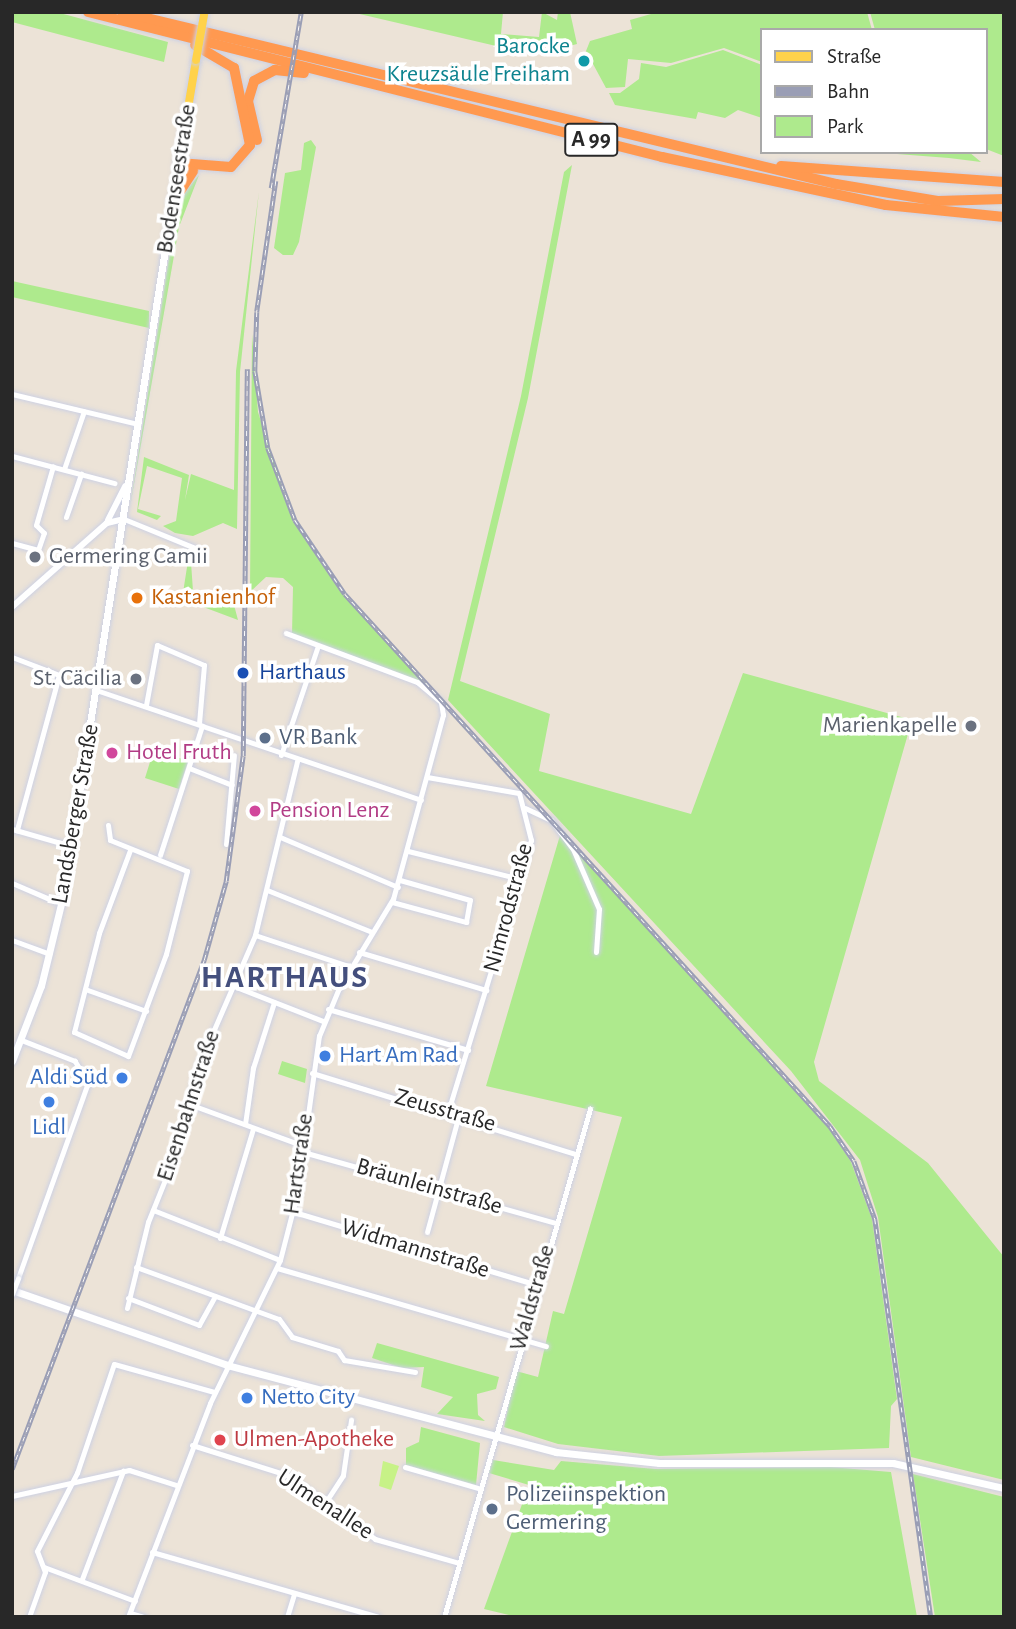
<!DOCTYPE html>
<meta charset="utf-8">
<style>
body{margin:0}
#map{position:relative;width:1016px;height:1629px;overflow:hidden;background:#ece3d7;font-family:"Alegreya Sans",sans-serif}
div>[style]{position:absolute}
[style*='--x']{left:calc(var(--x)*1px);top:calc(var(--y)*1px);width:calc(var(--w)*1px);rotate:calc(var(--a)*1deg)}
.green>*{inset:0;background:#aeea8d}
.pitch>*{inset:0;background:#c7f287}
.roads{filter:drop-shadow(0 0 2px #cdd1e3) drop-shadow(0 0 2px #cdd1e3)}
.minor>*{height:5px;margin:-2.5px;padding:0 2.5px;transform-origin:2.5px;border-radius:2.5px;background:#fff}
.tertiary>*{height:6px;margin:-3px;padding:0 3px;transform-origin:3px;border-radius:3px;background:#fff}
.secondary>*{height:7px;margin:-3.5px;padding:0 3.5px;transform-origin:3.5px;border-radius:3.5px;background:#fff}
.primary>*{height:8px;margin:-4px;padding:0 4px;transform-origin:4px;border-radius:4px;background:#ffd24a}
.motorway>*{height:10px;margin:-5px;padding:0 5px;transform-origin:5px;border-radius:5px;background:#ff9950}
.rail>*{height:4.5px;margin-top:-2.25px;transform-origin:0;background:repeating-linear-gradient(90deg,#fff 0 5px,#9a9eb5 0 10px);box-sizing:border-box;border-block:2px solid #9a9eb5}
.bridges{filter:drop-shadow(0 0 2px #cdd1e3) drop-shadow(0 0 2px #cdd1e3)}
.minor-bridge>*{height:5px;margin:-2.5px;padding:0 2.5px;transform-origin:2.5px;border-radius:2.5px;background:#fff}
.primary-bridge>*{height:8px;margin:-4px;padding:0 4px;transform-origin:4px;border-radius:4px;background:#ffd24a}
.dots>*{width:19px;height:19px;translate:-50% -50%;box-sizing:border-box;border:4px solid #fff;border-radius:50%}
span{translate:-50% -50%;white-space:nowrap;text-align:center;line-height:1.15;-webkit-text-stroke:7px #fff;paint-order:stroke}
.shield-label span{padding:2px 5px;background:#fff;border:2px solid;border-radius:5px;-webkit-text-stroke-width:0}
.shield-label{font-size:23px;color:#282828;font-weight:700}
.culture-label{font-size:24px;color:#0d838f}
.right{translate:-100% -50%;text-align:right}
.street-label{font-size:24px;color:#282828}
.worship-label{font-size:24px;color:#5b616d}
.left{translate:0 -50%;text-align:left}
.food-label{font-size:24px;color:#c56008}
.transit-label{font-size:24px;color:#164399}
.service-label{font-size:24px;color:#4e5e75}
.hotel-label{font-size:24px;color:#b23c85}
.shop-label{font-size:24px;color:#366cbe}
.health-label{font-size:24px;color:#be3a42}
.district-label{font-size:32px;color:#444f7d;font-weight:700;letter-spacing:2px}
.frame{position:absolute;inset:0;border:14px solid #282828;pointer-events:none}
.legend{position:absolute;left:760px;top:28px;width:228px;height:126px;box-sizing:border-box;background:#fff;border:2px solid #a9a9a9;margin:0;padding:9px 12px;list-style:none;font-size:21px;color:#282828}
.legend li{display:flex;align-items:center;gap:14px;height:35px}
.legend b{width:35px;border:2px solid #a9a9a9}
</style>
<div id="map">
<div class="green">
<i style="clip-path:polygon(12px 12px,56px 12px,168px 42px,164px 62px,12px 22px)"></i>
<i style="clip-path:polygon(351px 12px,503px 12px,501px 34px,539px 37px,542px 12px,557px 20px,558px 12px,570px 12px,577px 44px,534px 55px)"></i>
<i style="clip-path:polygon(658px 12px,867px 12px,872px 30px,762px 30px,762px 62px,724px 48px,671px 63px,628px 59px,625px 87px,606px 88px,586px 51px,590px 41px,632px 29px,630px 20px)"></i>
<i style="clip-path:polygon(870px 12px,1004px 12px,1004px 156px,986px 149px,986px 30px,875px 30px)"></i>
<i style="clip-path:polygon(723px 50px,762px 65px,762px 118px,738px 110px,725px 118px,698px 112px,696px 119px,615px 105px,609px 93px,620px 93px,639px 79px,641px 63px,666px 67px)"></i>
<i style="clip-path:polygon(311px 140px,316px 147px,299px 242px,293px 255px,283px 255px,274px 248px,285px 173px,301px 170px,304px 143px)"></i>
<i style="clip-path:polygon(871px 152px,969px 152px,981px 162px,949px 158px)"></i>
<i style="clip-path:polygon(572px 165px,528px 398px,460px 681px,550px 714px,539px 771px,691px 814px,743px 673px,912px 720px,814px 1062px,819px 1081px,928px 1163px,1004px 1257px,1004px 1480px,911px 1457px,878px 1217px,860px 1160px,791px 1071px,448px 700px,521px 396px,564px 172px)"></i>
<i style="clip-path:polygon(199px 175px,179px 227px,130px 507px,173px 232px,181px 197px)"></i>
<i style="clip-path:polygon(259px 191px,240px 372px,237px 529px,223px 523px,193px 536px,175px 533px,163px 526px,176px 521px,182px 478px,147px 466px,138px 509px,161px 516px,157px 520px,137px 512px,144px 457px,189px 475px,185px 500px,191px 474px,234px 490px,236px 371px)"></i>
<i style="clip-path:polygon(12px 281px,149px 311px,149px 328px,12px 297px)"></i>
<i style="clip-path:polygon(252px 334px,258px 412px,293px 521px,344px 595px,427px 685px,292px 634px,293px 587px,283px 578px,266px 577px,250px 592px)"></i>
<i style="clip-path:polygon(190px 548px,193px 591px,234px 605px,238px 620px,182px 599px)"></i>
<i style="clip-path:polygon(154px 749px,188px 761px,179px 789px,145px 778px)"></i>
<i style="clip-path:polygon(561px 832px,829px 1128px,851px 1162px,872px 1219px,897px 1399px,891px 1406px,889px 1448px,659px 1456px,558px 1444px,504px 1427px,516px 1371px,538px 1377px,553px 1311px,564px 1314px,622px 1117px,486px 1086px)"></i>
<i style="clip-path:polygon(282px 1061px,307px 1069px,305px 1083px,278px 1074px)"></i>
<i style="clip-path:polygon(377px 1343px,499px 1377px,496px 1389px,477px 1394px,478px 1415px,485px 1421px,437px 1414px,453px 1397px,421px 1387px,424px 1367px,402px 1368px,372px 1358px)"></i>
<i style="clip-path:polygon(421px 1427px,480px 1443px,476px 1485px,406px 1465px,406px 1448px,419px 1442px)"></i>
<i style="clip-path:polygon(493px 1460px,554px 1470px,561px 1461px,656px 1469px,830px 1467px,891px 1472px,917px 1617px,517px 1617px,484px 1609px,529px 1485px,489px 1473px)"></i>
<i style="clip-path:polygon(913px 1474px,1004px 1497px,1004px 1617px,935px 1617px)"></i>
</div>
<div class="pitch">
<i style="clip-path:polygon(383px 1461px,399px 1466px,391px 1490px,379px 1486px)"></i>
</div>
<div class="roads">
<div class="minor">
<i style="--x:12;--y:394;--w:130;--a:13.4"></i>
<i style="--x:12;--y:456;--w:106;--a:14.8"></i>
<i style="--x:64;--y:469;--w:61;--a:-71"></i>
<i style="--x:66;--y:517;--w:46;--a:-70.8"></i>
<i style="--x:124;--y:519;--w:77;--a:22.2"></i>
<i style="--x:12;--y:543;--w:27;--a:15"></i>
<i style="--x:38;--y:550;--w:18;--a:-71"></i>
<i style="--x:44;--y:533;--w:11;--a:-135"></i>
<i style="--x:36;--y:525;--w:61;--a:-73.9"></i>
<i style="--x:12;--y:657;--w:50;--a:21"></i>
<i style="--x:59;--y:675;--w:161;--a:105.2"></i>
<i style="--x:96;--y:690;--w:343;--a:18.7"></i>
<i style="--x:146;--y:705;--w:61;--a:-79.6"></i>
<i style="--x:157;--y:645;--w:51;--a:23.1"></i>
<i style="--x:204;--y:665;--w:58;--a:94.9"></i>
<i style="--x:281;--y:755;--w:115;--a:-71.3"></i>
<i style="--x:189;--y:768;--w:46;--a:21.6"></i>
<i style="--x:427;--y:777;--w:93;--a:9.9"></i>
<i style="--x:519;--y:793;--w:49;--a:75.7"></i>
<i style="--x:531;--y:840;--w:283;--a:107"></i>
<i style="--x:525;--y:808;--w:29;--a:25"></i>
<i style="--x:551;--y:820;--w:36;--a:53"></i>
<i style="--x:573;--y:849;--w:65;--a:66.6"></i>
<i style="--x:599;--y:909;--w:43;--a:94"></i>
<i style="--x:108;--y:825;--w:15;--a:82"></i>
<i style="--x:110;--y:840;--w:83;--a:21.9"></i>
<i style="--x:187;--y:871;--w:86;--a:104.2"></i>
<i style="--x:166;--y:954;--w:109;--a:110.4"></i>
<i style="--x:128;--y:1056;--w:59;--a:-156"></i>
<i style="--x:74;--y:1032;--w:102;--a:-75.8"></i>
<i style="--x:99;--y:933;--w:89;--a:-69.5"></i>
<i style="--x:12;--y:829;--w:61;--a:16.1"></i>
<i style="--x:280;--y:837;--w:128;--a:23"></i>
<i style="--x:226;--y:844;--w:89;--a:-84.9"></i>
<i style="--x:408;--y:851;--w:115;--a:14"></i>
<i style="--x:160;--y:855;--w:136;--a:-72"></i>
<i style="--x:12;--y:883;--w:46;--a:23.2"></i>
<i style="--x:267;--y:890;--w:113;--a:21.8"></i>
<i style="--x:392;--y:902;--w:77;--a:15.1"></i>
<i style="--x:466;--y:922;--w:22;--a:-80"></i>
<i style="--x:470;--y:900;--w:73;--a:-164.1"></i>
<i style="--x:255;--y:935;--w:101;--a:18.4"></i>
<i style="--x:12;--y:940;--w:40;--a:20.2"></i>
<i style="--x:359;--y:952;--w:133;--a:16.7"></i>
<i style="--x:231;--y:985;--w:99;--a:21.4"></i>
<i style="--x:85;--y:989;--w:65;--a:19.8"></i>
<i style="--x:328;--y:1009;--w:146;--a:16.3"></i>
<i style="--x:312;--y:1073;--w:276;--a:17.1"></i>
<i style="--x:189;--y:1104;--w:122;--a:20.1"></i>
<i style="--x:245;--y:1124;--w:57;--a:-81.9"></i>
<i style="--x:253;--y:1068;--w:69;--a:-72.3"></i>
<i style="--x:303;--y:1152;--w:262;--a:15.7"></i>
<i style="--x:153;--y:1210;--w:136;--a:21.5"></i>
<i style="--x:294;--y:1212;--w:254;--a:16.7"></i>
<i style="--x:427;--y:1232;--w:122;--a:-74.8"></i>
<i style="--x:220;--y:1238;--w:114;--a:-73.2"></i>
<i style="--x:136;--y:1267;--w:152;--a:20"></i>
<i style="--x:279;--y:1319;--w:22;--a:54"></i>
<i style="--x:292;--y:1337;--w:48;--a:16.9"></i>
<i style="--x:338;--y:1351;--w:11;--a:56"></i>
<i style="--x:344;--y:1360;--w:72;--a:9.6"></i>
<i style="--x:277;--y:1268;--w:280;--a:16.2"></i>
<i style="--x:18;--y:1278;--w:207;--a:-70.3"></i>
<i style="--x:88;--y:1083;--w:26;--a:-121"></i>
<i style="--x:75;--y:1061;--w:58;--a:-158.7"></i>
<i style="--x:128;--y:1298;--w:76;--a:20.8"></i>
<i style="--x:199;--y:1325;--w:33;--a:-61"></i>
<i style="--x:127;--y:1308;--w:89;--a:-76.3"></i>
<i style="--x:148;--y:1222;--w:78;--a:-68.1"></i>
<i style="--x:177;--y:1150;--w:89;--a:-75.7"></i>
<i style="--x:199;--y:1064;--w:141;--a:-66.5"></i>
<i style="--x:255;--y:935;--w:179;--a:-76.4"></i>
<i style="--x:192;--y:1445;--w:100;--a:17.5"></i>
<i style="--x:287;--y:1475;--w:109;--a:36"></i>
<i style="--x:375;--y:1539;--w:87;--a:15.9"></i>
<i style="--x:405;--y:1467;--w:79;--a:16.1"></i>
<i style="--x:12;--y:1496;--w:120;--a:-12.5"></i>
<i style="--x:129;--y:1470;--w:49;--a:17.7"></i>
<i style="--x:325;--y:1503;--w:33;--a:-57"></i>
<i style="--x:343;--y:1475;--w:56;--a:-81.7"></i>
<i style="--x:152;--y:1552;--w:235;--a:16"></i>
<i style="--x:44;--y:1567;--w:97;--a:20.5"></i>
<i style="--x:82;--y:1579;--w:116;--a:-69.2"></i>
<i style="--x:130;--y:1613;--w:15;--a:16"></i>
<i style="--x:29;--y:1617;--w:48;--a:-70.4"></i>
<i style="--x:45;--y:1572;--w:22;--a:-111"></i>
<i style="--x:37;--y:1551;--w:88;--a:-62.9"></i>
<i style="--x:77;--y:1473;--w:115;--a:-71.3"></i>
<i style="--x:114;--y:1364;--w:104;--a:15.6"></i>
<i style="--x:128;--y:1617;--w:229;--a:-69"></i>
<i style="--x:210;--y:1403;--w:159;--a:-63.9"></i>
<i style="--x:280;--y:1260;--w:68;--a:-75.6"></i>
<i style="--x:297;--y:1194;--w:160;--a:-82.1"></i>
<i style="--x:319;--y:1036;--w:52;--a:-67.4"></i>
<i style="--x:339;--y:988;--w:104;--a:-58.8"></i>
<i style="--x:393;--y:899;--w:191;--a:-74.8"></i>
<i style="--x:443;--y:715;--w:13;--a:-99"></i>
<i style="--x:441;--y:702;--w:31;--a:-140"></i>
<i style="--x:417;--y:682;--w:140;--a:-159.5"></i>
<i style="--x:287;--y:1617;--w:24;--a:-73"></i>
<i style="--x:444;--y:1617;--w:529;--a:-73.97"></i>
</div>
<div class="tertiary">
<i style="--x:108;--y:520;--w:38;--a:-63"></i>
<i style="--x:12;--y:607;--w:127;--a:-41.5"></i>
<i style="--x:107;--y:523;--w:17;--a:-13"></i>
</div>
<div class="secondary">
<i style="--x:12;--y:1061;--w:80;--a:-68.9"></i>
<i style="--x:41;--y:986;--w:89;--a:-76.3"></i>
<i style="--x:62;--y:900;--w:741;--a:-81"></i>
<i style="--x:12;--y:1290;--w:228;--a:19.2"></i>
<i style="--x:227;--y:1365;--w:340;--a:14.8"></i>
<i style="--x:556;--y:1452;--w:104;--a:6.1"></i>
<i style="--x:659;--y:1463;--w:234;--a:0"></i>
<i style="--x:893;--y:1463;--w:114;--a:12.7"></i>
</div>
<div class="primary">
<i style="--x:178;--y:168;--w:109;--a:-80.5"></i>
</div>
<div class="motorway">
<i style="--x:88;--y:12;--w:592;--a:14.18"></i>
<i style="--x:662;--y:157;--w:229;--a:12.1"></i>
<i style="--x:886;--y:205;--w:119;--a:5.8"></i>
<i style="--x:122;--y:12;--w:734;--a:13.54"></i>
<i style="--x:836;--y:184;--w:103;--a:9.5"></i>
<i style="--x:938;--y:201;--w:66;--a:-1.7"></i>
<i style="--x:257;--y:140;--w:40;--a:-103"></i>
<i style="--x:248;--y:101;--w:21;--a:-73"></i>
<i style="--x:254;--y:81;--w:24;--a:-28"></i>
<i style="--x:275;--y:70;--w:29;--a:6"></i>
<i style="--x:179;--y:163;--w:52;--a:4.4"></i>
<i style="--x:231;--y:167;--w:29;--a:-49"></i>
<i style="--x:250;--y:145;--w:79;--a:-101.7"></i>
<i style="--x:234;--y:68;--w:45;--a:-149.5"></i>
<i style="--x:781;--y:166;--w:224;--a:4.1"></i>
<i style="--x:173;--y:202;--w:37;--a:-57"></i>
</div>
</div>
<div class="rail">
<i style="--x:276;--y:181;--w:132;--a:98.3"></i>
<i style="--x:257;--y:312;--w:59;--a:91.9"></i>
<i style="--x:255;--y:371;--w:78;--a:80.4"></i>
<i style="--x:268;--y:448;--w:77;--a:69.4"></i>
<i style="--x:295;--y:520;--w:89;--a:56"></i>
<i style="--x:345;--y:594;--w:720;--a:47.65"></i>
<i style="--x:830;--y:1126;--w:42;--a:55.6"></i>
<i style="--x:854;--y:1161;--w:62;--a:70.1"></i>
<i style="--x:875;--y:1219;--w:402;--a:82"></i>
<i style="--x:271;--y:188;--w:179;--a:-80.3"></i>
<i style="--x:12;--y:1469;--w:544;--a:-69.33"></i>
<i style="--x:204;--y:960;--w:82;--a:-74.4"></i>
<i style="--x:226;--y:881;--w:126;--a:-82.3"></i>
<i style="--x:243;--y:756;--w:387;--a:-89.4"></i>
</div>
<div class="bridges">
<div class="minor-bridge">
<i style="--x:12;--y:1294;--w:17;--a:-69"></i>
</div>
<div class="primary-bridge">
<i style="--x:196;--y:60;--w:46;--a:-79.9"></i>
</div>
</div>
<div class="dots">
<i style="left:584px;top:61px;background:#0f9aa8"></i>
<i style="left:35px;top:557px;background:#6b7280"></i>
<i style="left:137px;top:598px;background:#e8710a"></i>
<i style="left:243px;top:673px;background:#1a4fb4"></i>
<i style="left:136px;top:679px;background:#6b7280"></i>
<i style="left:971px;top:726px;background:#6b7280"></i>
<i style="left:265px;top:738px;background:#5c6f8a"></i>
<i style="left:112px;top:753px;background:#d1479c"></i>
<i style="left:255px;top:811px;background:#d1479c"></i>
<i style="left:325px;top:1056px;background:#3f7fe0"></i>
<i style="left:122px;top:1078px;background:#3f7fe0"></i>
<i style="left:49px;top:1102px;background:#3f7fe0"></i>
<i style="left:247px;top:1398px;background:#3f7fe0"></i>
<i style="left:220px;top:1440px;background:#e0444e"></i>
<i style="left:492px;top:1509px;background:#5c6f8a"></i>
</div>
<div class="shield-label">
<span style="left:591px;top:140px">A 99</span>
</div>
<div class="culture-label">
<span class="right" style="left:570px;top:61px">Barocke<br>Kreuzsäule Freiham</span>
</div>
<div class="street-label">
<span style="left:177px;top:179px;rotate:-81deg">Bodenseestraße</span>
<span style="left:76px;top:814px;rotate:-80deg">Landsberger Straße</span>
<span style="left:509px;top:908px;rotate:-75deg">Nimrodstraße</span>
<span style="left:189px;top:1106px;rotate:-72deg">Eisenbahnstraße</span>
<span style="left:445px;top:1111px;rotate:16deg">Zeusstraße</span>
<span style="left:299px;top:1164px;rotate:-82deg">Hartstraße</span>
<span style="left:429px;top:1187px;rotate:16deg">Bräunleinstraße</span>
<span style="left:415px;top:1249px;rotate:17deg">Widmannstraße</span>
<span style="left:533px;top:1298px;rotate:-74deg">Waldstraße</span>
<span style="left:325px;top:1505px;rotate:33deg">Ulmenallee</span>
</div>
<div class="worship-label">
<span class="left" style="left:49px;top:557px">Germering Camii</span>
<span class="right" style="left:122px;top:679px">St. Cäcilia</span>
<span class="right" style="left:957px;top:726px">Marienkapelle</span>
</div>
<div class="food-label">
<span class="left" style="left:151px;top:598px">Kastanienhof</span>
</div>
<div class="transit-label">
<span class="left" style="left:259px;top:673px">Harthaus</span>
</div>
<div class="service-label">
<span class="left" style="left:279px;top:738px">VR Bank</span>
<span class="left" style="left:506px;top:1509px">Polizeiinspektion<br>Germering</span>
</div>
<div class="hotel-label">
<span class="left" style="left:126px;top:753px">Hotel Fruth</span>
<span class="left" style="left:269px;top:811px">Pension Lenz</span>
</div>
<div class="shop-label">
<span class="left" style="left:339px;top:1056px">Hart Am Rad</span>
<span class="right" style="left:108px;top:1078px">Aldi Süd</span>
<span style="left:49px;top:1128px">Lidl</span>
<span class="left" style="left:261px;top:1398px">Netto City</span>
</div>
<div class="health-label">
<span class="left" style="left:234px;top:1440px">Ulmen-Apotheke</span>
</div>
<div class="district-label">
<span style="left:285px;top:977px">HARTHAUS</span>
</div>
<div class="frame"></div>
<ul class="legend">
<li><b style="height:9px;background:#ffd24a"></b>Straße</li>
<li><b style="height:9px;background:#9a9eb5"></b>Bahn</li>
<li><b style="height:19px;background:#aeea8d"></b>Park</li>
</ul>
</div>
